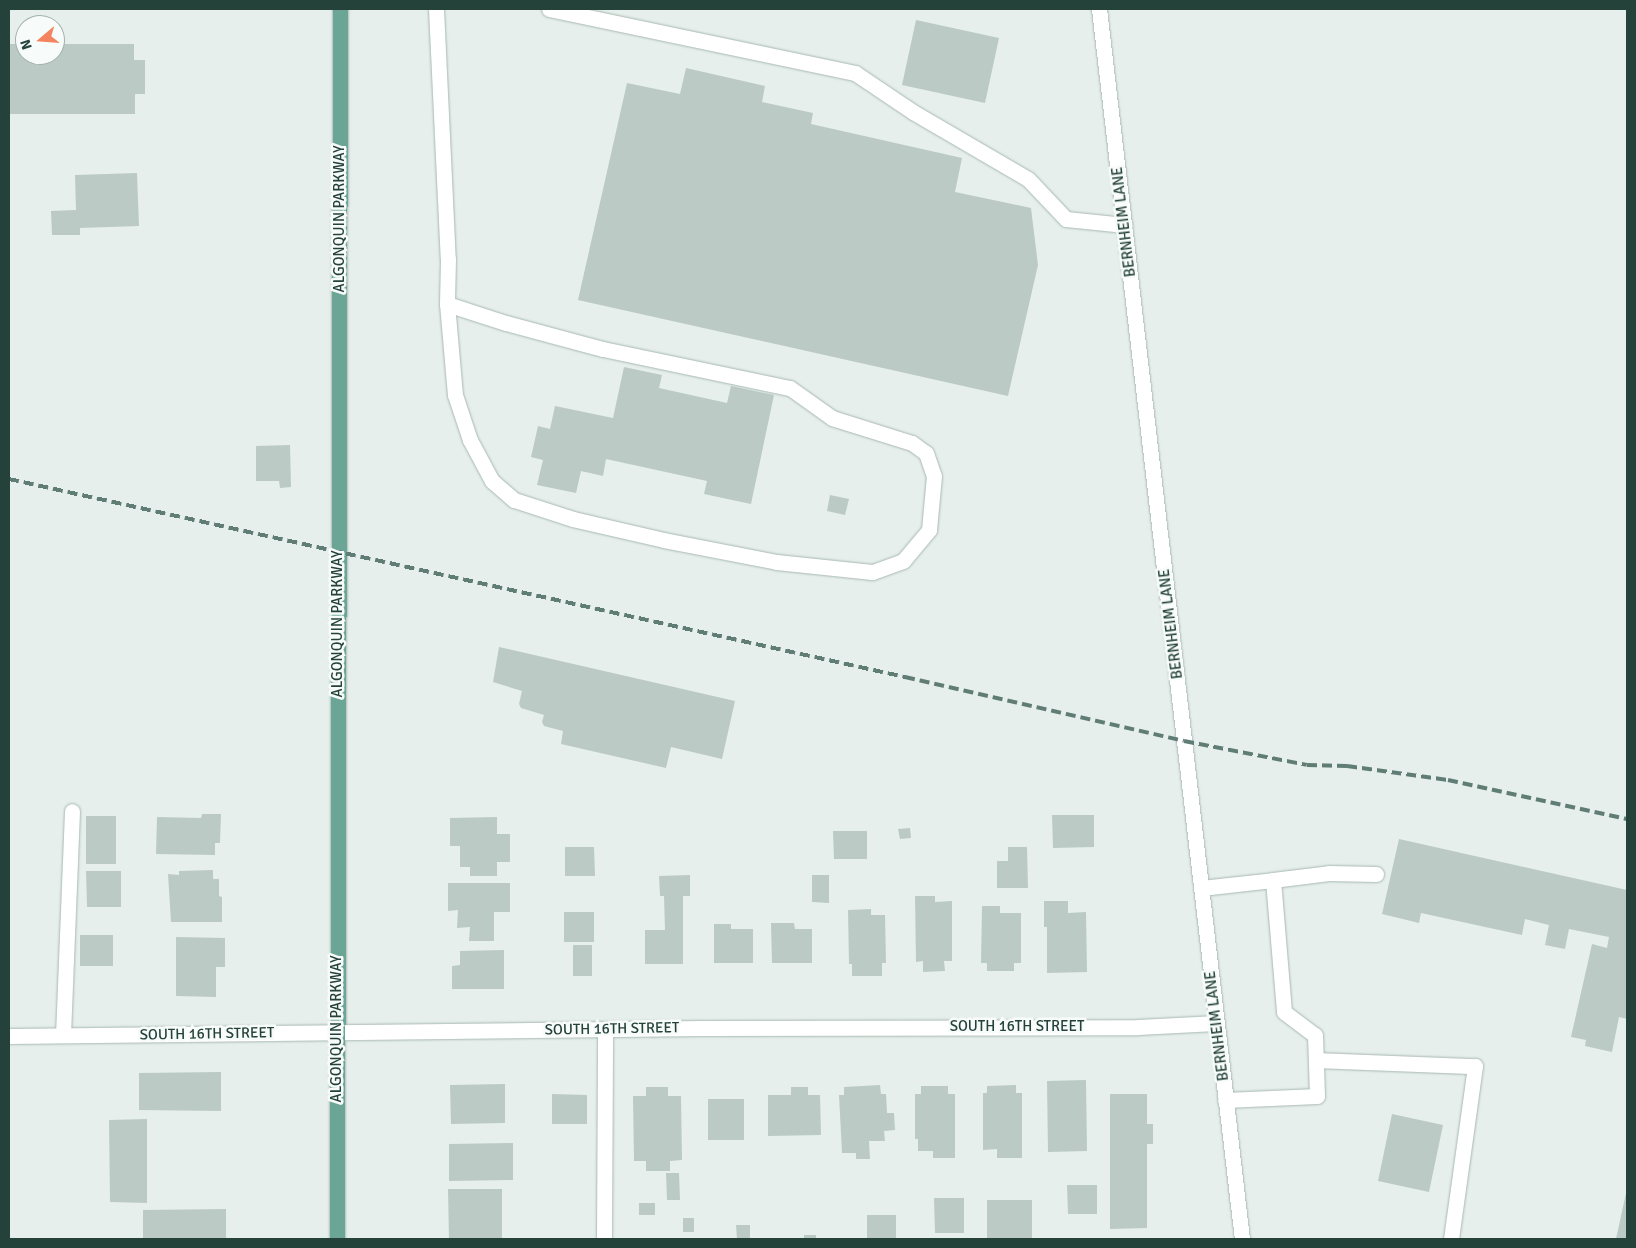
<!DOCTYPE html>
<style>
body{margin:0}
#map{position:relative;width:1636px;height:1248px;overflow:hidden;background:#e6efeb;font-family:Signika,sans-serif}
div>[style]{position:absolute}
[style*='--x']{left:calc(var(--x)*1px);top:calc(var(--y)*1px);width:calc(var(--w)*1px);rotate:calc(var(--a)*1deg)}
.building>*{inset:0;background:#bbcac4}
.roads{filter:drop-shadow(0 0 1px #a8b8b2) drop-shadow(0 0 1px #a8b8b2)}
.minor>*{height:15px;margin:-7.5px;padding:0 7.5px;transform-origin:7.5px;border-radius:7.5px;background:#fff}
.major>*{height:15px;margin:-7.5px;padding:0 7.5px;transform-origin:7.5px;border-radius:7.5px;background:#6aa596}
.rail>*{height:4px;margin-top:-2px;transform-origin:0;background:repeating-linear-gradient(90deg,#5f7d75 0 10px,transparent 0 15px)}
span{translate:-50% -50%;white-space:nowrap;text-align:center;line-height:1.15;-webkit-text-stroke:5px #f7fbf9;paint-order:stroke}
.street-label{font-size:15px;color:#24423a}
.frame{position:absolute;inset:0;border:10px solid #24423a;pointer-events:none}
.north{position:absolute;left:15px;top:15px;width:50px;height:50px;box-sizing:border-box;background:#f7fbf9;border:1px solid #a3b1ad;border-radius:50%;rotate:252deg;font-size:14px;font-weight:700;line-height:20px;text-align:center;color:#24423a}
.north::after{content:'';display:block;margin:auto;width:18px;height:22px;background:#f4845f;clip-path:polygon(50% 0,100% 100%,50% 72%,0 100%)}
</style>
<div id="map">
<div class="building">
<i style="clip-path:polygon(916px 20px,999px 38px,985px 103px,902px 85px)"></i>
<i style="clip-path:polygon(9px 44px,25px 44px,25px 55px,55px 55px,55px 44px,134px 44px,134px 60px,145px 60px,145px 94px,135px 94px,135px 114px,9px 114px)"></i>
<i style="clip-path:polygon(686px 68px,765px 86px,762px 102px,813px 113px,811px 124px,962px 158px,955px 192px,1031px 208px,1038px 265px,1008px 396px,578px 300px,627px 83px,680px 94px)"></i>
<i style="clip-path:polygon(137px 173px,139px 226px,80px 228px,80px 235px,52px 235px,51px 211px,76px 210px,75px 175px)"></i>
<i style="clip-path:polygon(624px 367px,662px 375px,659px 388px,727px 403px,731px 386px,774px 395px,751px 504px,704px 494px,707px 481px,606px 459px,603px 476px,581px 471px,576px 493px,537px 485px,543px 460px,531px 457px,538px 426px,550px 429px,555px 406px,613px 418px)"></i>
<i style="clip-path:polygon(290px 445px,291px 487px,280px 488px,279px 481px,256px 481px,256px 446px)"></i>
<i style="clip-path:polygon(830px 495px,849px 499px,845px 515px,827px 511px)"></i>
<i style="clip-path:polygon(499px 647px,735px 701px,722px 759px,671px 747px,666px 768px,561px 744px,563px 731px,544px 726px,542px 722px,544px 715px,521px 708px,519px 704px,522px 691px,493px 682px)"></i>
<i style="clip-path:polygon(202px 814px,221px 814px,220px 843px,215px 843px,215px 855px,156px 854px,157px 817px,201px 818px)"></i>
<i style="clip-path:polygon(1052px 815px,1094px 815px,1094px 847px,1053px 848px)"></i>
<i style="clip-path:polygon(86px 816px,116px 816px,116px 864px,86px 864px)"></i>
<i style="clip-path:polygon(497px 817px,497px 834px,510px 834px,510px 862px,497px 862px,497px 876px,470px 876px,470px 867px,460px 867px,460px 846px,450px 846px,450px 818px)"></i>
<i style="clip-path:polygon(910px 828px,911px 838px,900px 839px,898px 829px)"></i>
<i style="clip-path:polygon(833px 831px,867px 831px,867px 859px,834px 859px)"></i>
<i style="clip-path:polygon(1399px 839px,1627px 890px,1627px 1019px,1619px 1017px,1612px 1052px,1585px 1046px,1586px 1040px,1571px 1037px,1592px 944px,1607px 948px,1609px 937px,1569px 929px,1565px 949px,1545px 945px,1549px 925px,1525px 919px,1522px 935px,1421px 913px,1419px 923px,1382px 914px)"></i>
<i style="clip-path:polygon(565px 847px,594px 847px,595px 876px,565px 876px)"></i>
<i style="clip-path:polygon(1008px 847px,1027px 847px,1028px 888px,997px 888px,997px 861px,1008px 861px)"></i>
<i style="clip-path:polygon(213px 870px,213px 879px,219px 879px,219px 896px,222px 897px,222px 922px,171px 922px,168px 874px,179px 875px,179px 871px)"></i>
<i style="clip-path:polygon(86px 871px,121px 871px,121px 907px,87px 907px)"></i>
<i style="clip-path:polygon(690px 875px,690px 896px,683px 896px,683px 964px,645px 964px,645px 930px,665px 930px,664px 896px,660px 896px,659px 876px)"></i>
<i style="clip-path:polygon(812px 875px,829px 875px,829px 903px,812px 902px)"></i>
<i style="clip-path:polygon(448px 883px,510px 883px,510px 912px,494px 912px,494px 941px,469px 941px,470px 927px,457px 928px,458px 910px,448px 911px)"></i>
<i style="clip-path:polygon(915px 896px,935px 896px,935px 902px,952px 901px,952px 961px,944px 961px,945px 971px,923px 972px,923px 961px,916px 962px)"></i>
<i style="clip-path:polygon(1044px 901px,1068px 901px,1068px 913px,1086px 912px,1087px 972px,1047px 973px,1047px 927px,1044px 927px)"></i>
<i style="clip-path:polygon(982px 906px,1000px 906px,1000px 913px,1021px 913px,1021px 963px,1014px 963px,1014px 971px,987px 971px,987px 963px,981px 963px)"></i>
<i style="clip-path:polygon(871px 909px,871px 915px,885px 915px,886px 963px,882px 963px,882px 976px,852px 976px,852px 964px,849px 964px,848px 910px)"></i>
<i style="clip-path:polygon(564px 912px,594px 912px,594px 942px,564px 942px)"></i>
<i style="clip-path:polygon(771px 923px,794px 923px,795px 929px,812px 929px,812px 963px,772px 963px)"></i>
<i style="clip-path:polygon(714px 924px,731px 924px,731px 929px,753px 929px,753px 963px,714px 963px)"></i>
<i style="clip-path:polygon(80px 935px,113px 935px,113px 966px,80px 966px)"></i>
<i style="clip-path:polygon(176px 937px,225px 938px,225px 967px,216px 967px,216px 997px,176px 996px)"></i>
<i style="clip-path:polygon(573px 945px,592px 945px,592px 976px,573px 976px)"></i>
<i style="clip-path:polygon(504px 950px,504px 989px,452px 989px,452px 966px,460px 965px,460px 951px)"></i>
<i style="clip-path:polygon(221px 1072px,221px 1111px,139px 1110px,139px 1073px)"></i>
<i style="clip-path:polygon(1086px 1080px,1087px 1151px,1048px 1152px,1047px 1081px)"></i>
<i style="clip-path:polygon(505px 1084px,505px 1123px,451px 1124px,450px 1085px)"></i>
<i style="clip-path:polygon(880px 1085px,881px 1094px,886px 1094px,887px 1113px,894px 1113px,895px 1130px,884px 1131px,885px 1141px,869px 1141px,870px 1159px,856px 1159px,856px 1153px,842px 1153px,839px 1095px,844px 1095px,844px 1087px)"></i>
<i style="clip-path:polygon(1016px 1085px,1016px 1093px,1022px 1093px,1022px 1158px,997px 1158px,997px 1149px,983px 1150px,983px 1093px,987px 1093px,987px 1086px)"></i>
<i style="clip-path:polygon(921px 1086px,948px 1086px,948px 1094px,955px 1094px,955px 1158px,933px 1158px,933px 1151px,918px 1151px,918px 1139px,915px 1139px,915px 1094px,921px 1094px)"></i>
<i style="clip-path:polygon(646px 1087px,668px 1087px,668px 1096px,681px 1096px,682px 1160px,670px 1161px,670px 1171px,646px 1171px,646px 1161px,634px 1161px,633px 1096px,646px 1096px)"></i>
<i style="clip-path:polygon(791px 1087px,808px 1087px,808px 1095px,820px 1095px,821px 1135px,768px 1136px,768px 1095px,791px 1095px)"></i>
<i style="clip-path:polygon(552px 1094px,587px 1095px,587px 1124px,552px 1124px)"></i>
<i style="clip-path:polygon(1110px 1094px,1147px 1094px,1147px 1124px,1153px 1124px,1153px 1144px,1147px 1144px,1147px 1228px,1110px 1229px)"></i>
<i style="clip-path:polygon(708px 1099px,744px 1099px,744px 1140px,708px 1140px)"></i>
<i style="clip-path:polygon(1392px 1114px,1443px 1125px,1429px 1192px,1378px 1181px)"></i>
<i style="clip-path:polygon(147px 1119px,147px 1203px,110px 1202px,109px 1120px)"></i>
<i style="clip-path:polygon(513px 1143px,513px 1180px,449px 1181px,449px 1144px)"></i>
<i style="clip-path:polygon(666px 1173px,679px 1173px,680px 1200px,667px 1200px)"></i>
<i style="clip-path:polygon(1067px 1185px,1097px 1185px,1097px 1214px,1068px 1214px)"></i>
<i style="clip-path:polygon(448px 1189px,502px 1189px,502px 1239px,449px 1239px)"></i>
<i style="clip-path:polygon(1626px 1193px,1627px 1239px,1616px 1239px)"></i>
<i style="clip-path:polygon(934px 1198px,964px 1198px,964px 1233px,935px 1233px)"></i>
<i style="clip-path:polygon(987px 1200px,1032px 1200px,1032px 1239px,987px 1239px)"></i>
<i style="clip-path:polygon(639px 1203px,655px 1203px,655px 1215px,639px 1215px)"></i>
<i style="clip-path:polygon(226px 1209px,226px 1239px,143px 1239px,143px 1210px)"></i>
<i style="clip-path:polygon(867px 1215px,896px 1215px,896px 1239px,867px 1239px)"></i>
<i style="clip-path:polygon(683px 1218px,694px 1218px,694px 1232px,683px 1232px)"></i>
<i style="clip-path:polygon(736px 1225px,750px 1225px,750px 1239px,737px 1239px)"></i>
<i style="clip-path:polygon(804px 1235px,816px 1235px,816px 1239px,804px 1239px)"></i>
</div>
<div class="roads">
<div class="minor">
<i style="--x:436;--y:9;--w:250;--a:87.3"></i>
<i style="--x:448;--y:259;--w:45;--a:91.3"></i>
<i style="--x:447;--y:304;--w:62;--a:17.9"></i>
<i style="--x:506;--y:323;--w:100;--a:15"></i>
<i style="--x:603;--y:349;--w:191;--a:11.8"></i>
<i style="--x:790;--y:388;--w:52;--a:35.5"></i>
<i style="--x:832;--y:418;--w:84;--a:17.4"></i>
<i style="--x:912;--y:443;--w:17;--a:36"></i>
<i style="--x:926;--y:453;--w:24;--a:71"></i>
<i style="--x:934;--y:476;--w:54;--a:95.3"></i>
<i style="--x:929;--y:530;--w:40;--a:130"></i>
<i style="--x:903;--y:561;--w:33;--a:160"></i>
<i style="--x:872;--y:572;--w:96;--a:-174"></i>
<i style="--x:777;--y:562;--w:115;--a:-169"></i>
<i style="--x:664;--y:540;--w:93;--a:-167"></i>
<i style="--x:573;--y:519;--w:62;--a:-162.1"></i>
<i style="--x:514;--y:500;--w:29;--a:-139"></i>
<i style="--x:492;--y:481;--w:47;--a:-118.2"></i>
<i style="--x:470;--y:440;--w:47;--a:-108.4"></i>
<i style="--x:455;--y:395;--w:91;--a:-95"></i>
<i style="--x:549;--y:9;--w:313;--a:11.8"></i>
<i style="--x:855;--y:73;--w:70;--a:33.9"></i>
<i style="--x:913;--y:112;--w:133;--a:30.2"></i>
<i style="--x:1028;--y:179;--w:55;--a:46.5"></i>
<i style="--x:1066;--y:219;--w:59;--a:5.8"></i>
<i style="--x:1099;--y:9;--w:1238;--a:83.37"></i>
<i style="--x:1273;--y:880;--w:56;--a:-7.1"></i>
<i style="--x:1329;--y:873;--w:47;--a:1.2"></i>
<i style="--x:1201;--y:888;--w:72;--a:-6.3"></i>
<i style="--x:1273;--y:880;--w:132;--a:85.2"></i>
<i style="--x:1284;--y:1012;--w:39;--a:37"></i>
<i style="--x:1315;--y:1035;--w:61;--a:88.1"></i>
<i style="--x:1317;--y:1096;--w:92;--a:177.5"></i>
<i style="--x:63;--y:1035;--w:224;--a:-87.7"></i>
<i style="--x:9;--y:1036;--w:693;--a:-0.66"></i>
<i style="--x:702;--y:1028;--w:436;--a:-0.1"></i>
<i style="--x:1138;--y:1027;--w:78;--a:-2.9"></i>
<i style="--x:1316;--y:1060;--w:159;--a:2.2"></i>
<i style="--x:1475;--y:1066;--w:175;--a:97.9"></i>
<i style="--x:604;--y:1239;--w:210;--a:-89.7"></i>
</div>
<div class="major">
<i style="--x:337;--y:1239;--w:1230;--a:-89.86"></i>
</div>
</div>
<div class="rail">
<i style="--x:9;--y:479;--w:918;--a:12.46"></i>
<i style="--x:905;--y:677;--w:286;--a:12.9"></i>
<i style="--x:1184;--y:741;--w:125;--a:11"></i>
<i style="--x:1307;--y:765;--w:40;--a:1.4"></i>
<i style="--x:1347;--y:766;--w:102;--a:7.9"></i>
<i style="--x:1448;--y:780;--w:183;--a:12.3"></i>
</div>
<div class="street-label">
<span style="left:340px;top:219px;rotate:-90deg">ALGONQUIN PARKWAY</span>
<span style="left:1124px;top:222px;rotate:-97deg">BERNHEIM LANE</span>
<span style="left:338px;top:624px;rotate:-90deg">ALGONQUIN PARKWAY</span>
<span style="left:1171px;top:624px;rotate:-97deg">BERNHEIM LANE</span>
<span style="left:1217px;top:1026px;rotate:-97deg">BERNHEIM LANE</span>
<span style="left:1017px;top:1027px">SOUTH 16TH STREET</span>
<span style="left:337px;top:1029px;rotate:-90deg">ALGONQUIN PARKWAY</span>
<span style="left:612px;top:1029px;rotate:-1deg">SOUTH 16TH STREET</span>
<span style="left:207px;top:1034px;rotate:-1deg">SOUTH 16TH STREET</span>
</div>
<div class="frame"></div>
<div class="north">N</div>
</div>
